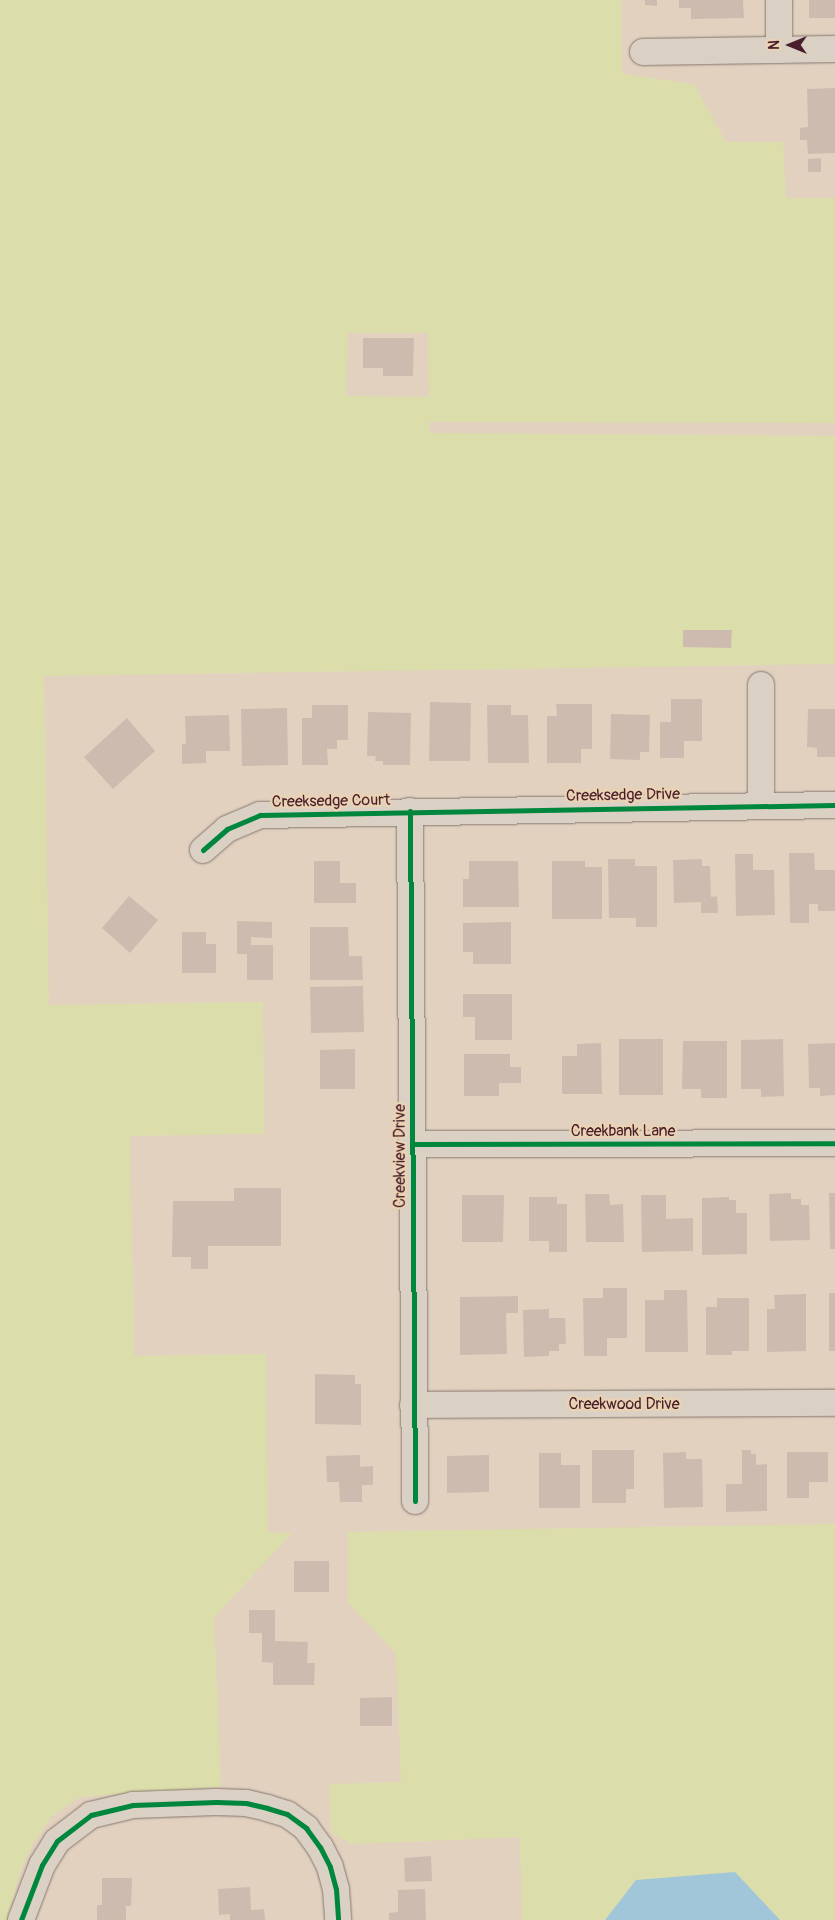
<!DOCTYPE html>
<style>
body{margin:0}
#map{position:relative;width:835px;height:1920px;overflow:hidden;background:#e2d1bf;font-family:Pangolin,sans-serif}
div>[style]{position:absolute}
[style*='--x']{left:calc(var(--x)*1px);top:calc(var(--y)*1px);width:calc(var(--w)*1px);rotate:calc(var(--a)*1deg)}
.green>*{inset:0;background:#dbdeab}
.water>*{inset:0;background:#a1c5d9}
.building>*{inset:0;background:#cebbaf}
.roads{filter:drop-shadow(0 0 1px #877771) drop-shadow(0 0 1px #877771)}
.minor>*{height:26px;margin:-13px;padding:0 13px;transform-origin:13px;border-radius:13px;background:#dad0c4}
.cycleway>*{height:5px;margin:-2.5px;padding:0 2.5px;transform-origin:2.5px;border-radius:2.5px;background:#00873e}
span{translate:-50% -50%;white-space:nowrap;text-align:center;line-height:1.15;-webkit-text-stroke:4.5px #ead3b3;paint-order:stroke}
.street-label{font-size:16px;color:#4a1f2b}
.north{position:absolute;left:765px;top:20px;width:50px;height:50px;-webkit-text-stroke:4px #ead3b3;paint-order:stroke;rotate:270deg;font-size:14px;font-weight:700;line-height:20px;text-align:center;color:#4a1f2b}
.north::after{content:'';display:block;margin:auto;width:18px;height:22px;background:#4a1f2b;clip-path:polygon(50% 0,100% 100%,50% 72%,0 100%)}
</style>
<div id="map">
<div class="green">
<i style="clip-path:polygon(evenodd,0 0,621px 0,622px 74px,694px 84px,726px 142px,783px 142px,786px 198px,835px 198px,835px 423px,429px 422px,430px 433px,835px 436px,835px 664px,44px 676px,49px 1005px,263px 1002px,264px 1134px,130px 1136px,134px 1356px,266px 1354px,268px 1532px,292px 1533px,214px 1617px,221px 1787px,80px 1797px,51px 1817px,33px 1844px,20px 1872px,7px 1920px,0 1920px,0 0,348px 333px,428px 333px,429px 397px,346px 396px,348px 333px)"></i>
<i style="clip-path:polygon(835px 1524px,835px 1920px,522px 1920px,520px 1837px,352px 1844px,331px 1833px,329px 1784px,401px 1782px,396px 1653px,348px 1603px,348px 1532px)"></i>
</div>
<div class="water">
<i style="clip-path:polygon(735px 1872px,780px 1920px,605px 1920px,636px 1880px)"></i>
</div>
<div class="building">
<i style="clip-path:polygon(645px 0,657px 0,657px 6px,645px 5px)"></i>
<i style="clip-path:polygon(679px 0,743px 0,744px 18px,691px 19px,691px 8px,679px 8px)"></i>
<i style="clip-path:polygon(809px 0,835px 0,835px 18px,809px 18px)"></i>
<i style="clip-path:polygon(835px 88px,835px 153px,808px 154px,807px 140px,800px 140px,800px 128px,808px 127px,807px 89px)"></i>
<i style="clip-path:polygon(821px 158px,821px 172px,808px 172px,808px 159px)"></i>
<i style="clip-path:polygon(363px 338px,414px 338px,413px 376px,383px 376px,383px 368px,363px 368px)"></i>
<i style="clip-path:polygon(683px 630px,732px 630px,731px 648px,683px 647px)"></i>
<i style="clip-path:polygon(671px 699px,702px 699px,702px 741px,684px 741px,684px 758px,660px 758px,660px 722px,671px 722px)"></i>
<i style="clip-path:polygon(430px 702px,471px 703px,470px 761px,429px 761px)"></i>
<i style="clip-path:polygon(556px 704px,592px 704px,592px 749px,581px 749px,581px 763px,547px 763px,547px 716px,557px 716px)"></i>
<i style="clip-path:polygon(312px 705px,348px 705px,348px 740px,337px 740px,337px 749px,327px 749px,328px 765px,302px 765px,302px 718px,312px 718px)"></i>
<i style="clip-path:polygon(487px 705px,511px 705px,511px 715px,528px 715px,529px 763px,488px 763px)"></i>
<i style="clip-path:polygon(287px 708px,288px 765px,242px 766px,241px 709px)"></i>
<i style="clip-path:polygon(808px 709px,835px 709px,835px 757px,817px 757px,817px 748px,807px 747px)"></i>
<i style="clip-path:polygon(368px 712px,411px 713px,410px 765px,383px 765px,383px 761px,375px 761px,376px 756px,367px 756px)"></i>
<i style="clip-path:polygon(611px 714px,650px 715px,649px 752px,640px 752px,640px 760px,610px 759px)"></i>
<i style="clip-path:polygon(229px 715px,230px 751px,206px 751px,206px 763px,182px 764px,182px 744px,186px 744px,185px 716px)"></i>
<i style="clip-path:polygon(127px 718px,155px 751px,113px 789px,84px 757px)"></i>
<i style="clip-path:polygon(789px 853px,814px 853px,815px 870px,835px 870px,835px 911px,818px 911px,818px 904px,809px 904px,809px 923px,790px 923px)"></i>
<i style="clip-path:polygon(735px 854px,753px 854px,753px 870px,774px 870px,775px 915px,736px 916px)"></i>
<i style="clip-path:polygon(608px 859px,635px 859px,635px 866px,657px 866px,657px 927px,636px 927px,636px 918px,609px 918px)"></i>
<i style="clip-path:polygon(702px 859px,702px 866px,710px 866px,711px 897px,717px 896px,718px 913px,701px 913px,701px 902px,674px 903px,673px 860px)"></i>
<i style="clip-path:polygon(314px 861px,340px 861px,340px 883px,356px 883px,356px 903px,314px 903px)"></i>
<i style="clip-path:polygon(469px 861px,518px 861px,519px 907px,463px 907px,463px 879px,469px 879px)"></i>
<i style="clip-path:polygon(552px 861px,585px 861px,585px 867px,602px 867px,602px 919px,552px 919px)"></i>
<i style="clip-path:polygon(129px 896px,158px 920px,130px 953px,102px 928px)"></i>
<i style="clip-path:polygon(237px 921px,272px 922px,272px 938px,251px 937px,251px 945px,273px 945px,273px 980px,247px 980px,247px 954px,237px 954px)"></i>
<i style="clip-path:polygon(511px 922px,511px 964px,473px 964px,473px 952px,463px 952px,463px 923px)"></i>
<i style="clip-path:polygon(310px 927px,348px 927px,349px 956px,362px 956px,363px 980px,310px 980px)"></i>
<i style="clip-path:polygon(182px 932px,206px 932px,206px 944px,216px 944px,216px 973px,182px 973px)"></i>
<i style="clip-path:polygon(363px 986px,364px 1032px,311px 1033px,310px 987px)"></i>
<i style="clip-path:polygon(463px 994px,512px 994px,512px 1040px,475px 1040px,475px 1017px,463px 1017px)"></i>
<i style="clip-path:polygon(619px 1039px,663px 1039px,663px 1095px,619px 1095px)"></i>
<i style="clip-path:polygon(783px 1039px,784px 1096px,761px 1097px,761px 1089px,741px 1089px,741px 1040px)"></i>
<i style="clip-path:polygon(683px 1041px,727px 1041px,727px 1098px,701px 1098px,701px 1089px,682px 1089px)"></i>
<i style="clip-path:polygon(601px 1043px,602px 1094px,562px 1094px,562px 1056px,577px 1056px,577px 1044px)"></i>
<i style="clip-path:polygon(835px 1043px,835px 1095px,820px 1096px,820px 1088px,809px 1088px,808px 1044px)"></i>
<i style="clip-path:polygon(355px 1049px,355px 1089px,320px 1089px,320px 1050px)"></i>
<i style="clip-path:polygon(464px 1054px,510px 1054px,510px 1067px,521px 1067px,521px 1083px,499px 1083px,499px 1096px,464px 1096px)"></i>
<i style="clip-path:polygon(234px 1188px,281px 1188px,281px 1246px,208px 1246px,208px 1269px,191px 1269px,191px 1257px,172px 1257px,173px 1201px,234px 1201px)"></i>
<i style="clip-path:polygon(791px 1193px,791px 1199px,801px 1199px,801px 1205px,809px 1205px,810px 1240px,770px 1241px,769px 1194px)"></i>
<i style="clip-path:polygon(829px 1193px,835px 1193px,835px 1249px,830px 1249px)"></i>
<i style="clip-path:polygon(585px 1194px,609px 1194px,610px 1205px,623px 1204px,624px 1242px,586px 1242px)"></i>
<i style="clip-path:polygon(462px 1195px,504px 1195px,503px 1242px,462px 1242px)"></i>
<i style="clip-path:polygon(641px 1195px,666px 1195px,666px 1219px,693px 1218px,693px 1251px,642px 1252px)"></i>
<i style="clip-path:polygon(529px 1197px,557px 1197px,557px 1204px,567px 1204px,567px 1252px,549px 1252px,549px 1241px,529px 1241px)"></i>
<i style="clip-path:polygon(729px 1197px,729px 1200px,736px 1200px,736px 1213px,747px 1213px,747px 1254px,702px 1255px,702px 1198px)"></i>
<i style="clip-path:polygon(603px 1288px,627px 1288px,627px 1338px,607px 1338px,607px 1356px,584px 1356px,583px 1298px,603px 1298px)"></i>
<i style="clip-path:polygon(664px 1290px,687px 1290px,688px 1352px,645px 1352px,645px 1300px,664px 1300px)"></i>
<i style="clip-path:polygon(829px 1293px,835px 1293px,835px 1351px,829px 1351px)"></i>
<i style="clip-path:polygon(806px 1294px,806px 1351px,767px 1352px,767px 1309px,775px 1309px,774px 1295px)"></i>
<i style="clip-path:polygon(518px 1296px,518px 1313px,506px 1313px,507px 1354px,460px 1355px,460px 1297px)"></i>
<i style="clip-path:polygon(717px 1298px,749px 1298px,749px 1351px,732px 1351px,732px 1355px,706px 1355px,706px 1307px,717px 1307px)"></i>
<i style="clip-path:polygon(549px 1309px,549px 1318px,565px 1318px,566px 1344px,559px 1344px,559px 1351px,549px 1351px,549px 1356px,524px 1357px,523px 1310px)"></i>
<i style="clip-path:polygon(315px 1374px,355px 1375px,355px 1384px,361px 1384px,361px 1425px,315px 1424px)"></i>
<i style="clip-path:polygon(592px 1450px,634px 1450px,634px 1489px,626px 1489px,626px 1503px,592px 1503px)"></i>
<i style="clip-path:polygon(742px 1450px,751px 1450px,751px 1454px,756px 1454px,756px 1465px,767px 1464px,767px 1511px,726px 1512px,726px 1484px,742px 1484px)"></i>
<i style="clip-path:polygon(686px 1452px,686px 1459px,702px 1459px,703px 1507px,664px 1508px,663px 1453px)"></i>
<i style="clip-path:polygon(787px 1452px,828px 1452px,828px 1482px,809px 1482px,809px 1498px,787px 1498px)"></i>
<i style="clip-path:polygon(539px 1453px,561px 1453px,561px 1465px,580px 1465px,580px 1508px,539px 1508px)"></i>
<i style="clip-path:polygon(360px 1455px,360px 1467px,373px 1466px,373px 1485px,362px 1485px,362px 1502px,340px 1502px,339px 1482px,327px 1482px,326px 1456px)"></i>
<i style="clip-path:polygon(489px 1455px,489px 1492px,447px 1493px,447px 1456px)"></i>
<i style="clip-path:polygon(294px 1561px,329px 1561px,329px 1592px,294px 1592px)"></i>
<i style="clip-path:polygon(249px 1610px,275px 1610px,275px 1641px,308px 1642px,307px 1663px,315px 1663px,314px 1685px,273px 1685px,273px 1663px,262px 1662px,262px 1633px,249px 1633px)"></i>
<i style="clip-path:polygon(392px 1697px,392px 1726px,360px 1726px,360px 1698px)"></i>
<i style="clip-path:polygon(431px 1856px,432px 1881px,405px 1882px,404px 1858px)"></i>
<i style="clip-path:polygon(102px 1878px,132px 1878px,131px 1906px,126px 1906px,126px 1920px,97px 1920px,97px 1905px,102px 1905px)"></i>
<i style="clip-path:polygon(250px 1887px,251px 1910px,264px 1909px,265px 1920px,230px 1920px,230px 1914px,219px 1915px,218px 1889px)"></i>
<i style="clip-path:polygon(425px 1889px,426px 1920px,389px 1920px,389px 1913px,398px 1912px,398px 1890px)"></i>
</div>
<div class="roads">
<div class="minor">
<i style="--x:779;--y:0;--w:50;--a:90"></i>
<i style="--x:643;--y:52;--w:192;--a:-0.9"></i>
<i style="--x:761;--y:806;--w:121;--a:-90"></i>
<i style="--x:410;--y:811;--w:690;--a:89.58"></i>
<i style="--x:203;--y:850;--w:32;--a:-41"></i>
<i style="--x:227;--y:829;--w:36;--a:-23"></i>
<i style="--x:260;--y:815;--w:575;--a:-1"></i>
<i style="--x:412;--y:1144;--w:423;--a:-0.1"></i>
<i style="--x:413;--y:1405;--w:422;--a:-0.3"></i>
<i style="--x:21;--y:1920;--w:59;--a:-69.1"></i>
<i style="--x:42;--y:1865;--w:28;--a:-58"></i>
<i style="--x:57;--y:1841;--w:43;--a:-37.4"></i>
<i style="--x:91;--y:1815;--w:43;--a:-13.4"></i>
<i style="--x:133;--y:1805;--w:83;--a:-2.1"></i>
<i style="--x:216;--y:1802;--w:30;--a:2"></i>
<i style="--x:246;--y:1803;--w:22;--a:13"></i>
<i style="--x:267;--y:1808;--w:21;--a:17"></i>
<i style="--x:287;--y:1814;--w:24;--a:36"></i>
<i style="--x:306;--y:1828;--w:24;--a:54"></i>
<i style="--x:320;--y:1847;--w:22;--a:63"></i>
<i style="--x:330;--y:1867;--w:23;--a:75"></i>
<i style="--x:336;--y:1889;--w:31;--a:86"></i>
</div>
</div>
<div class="cycleway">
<i style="--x:410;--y:811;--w:690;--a:89.58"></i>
<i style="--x:203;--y:850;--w:32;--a:-41"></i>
<i style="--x:227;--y:829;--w:36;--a:-23"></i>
<i style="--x:260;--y:815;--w:575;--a:-1"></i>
<i style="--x:412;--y:1144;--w:423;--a:-0.1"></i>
<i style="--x:21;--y:1920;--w:59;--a:-69.1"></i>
<i style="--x:42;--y:1865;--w:28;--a:-58"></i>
<i style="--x:57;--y:1841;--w:43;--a:-37.4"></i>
<i style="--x:91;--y:1815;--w:43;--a:-13.4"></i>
<i style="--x:133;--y:1805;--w:83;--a:-2.1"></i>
<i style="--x:216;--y:1802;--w:30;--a:2"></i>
<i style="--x:246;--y:1803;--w:22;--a:13"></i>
<i style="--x:267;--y:1808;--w:21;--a:17"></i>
<i style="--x:287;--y:1814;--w:24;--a:36"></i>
<i style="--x:306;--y:1828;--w:24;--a:54"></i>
<i style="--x:320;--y:1847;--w:22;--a:63"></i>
<i style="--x:330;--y:1867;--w:23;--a:75"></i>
<i style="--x:336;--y:1889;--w:31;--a:86"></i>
</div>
<div class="street-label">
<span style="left:623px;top:795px;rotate:-1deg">Creeksedge Drive</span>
<span style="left:331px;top:801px;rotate:-1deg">Creeksedge Court</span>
<span style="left:623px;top:1131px">Creekbank Lane</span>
<span style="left:400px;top:1156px;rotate:-90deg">Creekview Drive</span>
<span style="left:624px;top:1404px">Creekwood Drive</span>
</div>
<div class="north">N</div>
</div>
